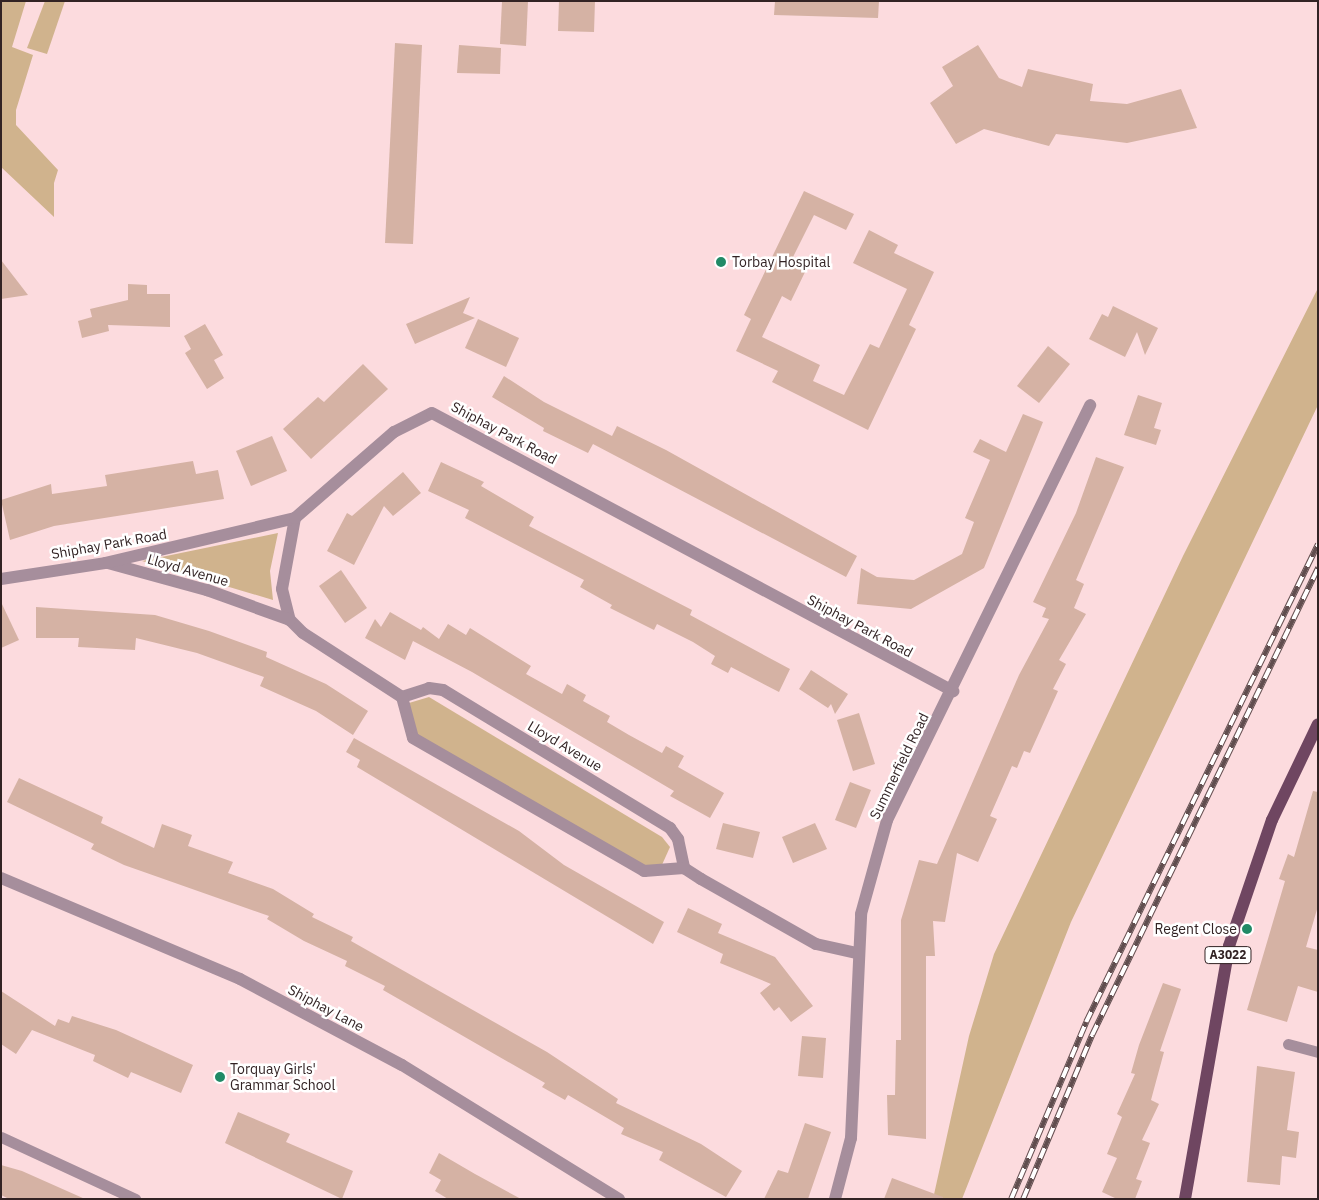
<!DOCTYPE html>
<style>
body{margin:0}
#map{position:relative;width:1319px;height:1200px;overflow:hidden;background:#fcdbde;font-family:"IBM Plex Sans",sans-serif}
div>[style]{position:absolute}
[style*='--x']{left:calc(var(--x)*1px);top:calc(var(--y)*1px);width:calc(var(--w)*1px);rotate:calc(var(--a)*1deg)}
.green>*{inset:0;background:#d0b38d}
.building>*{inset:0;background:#d5b2a4}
.service>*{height:11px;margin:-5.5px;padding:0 5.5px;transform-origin:5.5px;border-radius:5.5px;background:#a68e9c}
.minor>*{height:12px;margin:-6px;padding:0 6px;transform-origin:6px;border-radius:6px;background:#a68e9c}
.tertiary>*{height:12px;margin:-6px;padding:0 6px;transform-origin:6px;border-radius:6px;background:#a68e9c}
.primary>*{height:12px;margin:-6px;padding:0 6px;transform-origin:6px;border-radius:6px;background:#6f4661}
.rail>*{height:5.5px;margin-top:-2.75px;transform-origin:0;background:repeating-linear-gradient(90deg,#fff 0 11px,#614e4f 0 22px);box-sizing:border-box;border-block:1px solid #614e4f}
.dots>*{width:14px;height:14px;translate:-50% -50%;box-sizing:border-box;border:2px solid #fff;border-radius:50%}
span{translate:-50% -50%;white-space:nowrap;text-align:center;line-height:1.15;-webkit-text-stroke:5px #fff;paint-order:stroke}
.shield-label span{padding:1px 4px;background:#fff;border:1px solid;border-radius:4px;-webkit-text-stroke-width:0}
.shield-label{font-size:12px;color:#322324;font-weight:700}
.poi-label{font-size:14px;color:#322324}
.left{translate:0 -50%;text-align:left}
.right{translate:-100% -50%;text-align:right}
.street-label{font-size:14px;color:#322324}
.frame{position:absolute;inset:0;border:2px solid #322324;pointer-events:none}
</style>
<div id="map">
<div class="green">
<i style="clip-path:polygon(1px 1px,26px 1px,12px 47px,33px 55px,16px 110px,16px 125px,58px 170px,54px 183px,54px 217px,1px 167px)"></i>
<i style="clip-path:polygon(45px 1px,65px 1px,47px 54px,27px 48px)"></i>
<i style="clip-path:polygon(1318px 288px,1318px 405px,1071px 922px,962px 1199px,933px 1199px,969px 1036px,994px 954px,1183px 556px)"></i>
<i style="clip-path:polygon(278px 533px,270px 571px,273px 600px,142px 561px)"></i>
<i style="clip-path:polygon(429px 697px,662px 837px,670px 847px,661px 867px,646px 872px,420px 737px,412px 729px,409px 703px)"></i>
</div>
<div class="building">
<i style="clip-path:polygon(502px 1px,528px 1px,526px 46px,500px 44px)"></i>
<i style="clip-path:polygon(559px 1px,595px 1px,594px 32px,558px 31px)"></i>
<i style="clip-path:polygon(775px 1px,879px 1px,878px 18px,774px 15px)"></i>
<i style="clip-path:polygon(395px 43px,422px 45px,413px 244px,385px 243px)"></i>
<i style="clip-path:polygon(459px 45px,501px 48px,500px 74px,457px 73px)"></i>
<i style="clip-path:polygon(978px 45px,999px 78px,1022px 87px,1028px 69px,1093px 84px,1090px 101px,1127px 104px,1181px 89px,1197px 128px,1127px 143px,1056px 134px,1049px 146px,984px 129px,956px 144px,930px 103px,953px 86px,942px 67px)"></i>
<i style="clip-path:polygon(804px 191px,854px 214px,846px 230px,814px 215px,790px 263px,806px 270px,791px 301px,782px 296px,762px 337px,820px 365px,813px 381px,844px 395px,870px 344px,879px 348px,907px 289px,853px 263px,869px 230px,898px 245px,894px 253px,934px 272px,909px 325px,916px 329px,868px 430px,772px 382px,778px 371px,736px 351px,751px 319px,744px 315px)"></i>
<i style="clip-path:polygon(1px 260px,28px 295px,1px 299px)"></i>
<i style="clip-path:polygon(128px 284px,147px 285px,147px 294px,170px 294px,170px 327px,108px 325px,109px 331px,82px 338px,78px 321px,92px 317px,90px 309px,128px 300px)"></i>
<i style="clip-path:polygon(470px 297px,463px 313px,475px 318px,415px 344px,406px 324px)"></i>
<i style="clip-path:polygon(1113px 306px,1158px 328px,1145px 355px,1137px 332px,1125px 357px,1089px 339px,1102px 314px,1108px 317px)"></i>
<i style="clip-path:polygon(478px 319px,519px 338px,506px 367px,465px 348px)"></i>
<i style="clip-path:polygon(205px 324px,223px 355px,214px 360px,224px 378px,207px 389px,185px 353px,191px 349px,184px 336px)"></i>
<i style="clip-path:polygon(1048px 346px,1070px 364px,1039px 403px,1017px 386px)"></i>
<i style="clip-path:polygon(363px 364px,388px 389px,311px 459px,283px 429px,318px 397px,324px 402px)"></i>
<i style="clip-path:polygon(504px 376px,544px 402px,612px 436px,617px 426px,666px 450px,857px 556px,846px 577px,593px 444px,588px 453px,543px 431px,544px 428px,492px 397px)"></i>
<i style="clip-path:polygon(1138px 395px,1162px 403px,1154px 428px,1161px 430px,1156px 445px,1124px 435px)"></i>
<i style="clip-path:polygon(1023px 414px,1043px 422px,984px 568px,911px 609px,857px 604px,861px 568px,877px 577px,914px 580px,962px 554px,974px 522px,965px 518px,990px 460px,973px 452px,980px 439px,1006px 452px)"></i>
<i style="clip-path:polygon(272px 436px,287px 471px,251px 486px,236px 451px)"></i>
<i style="clip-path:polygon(1096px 457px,1124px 467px,1076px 580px,1084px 584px,1074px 608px,1086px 614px,1059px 660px,1066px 664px,1053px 689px,1058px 691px,1030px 753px,1024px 751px,1017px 768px,1012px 766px,990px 816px,997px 819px,978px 862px,957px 853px,945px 922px,933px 921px,935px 956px,926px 956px,926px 1139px,888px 1135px,887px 1095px,895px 1095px,896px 1040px,901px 1040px,901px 920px,919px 860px,937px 864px,1019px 675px,1049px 619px,1042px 617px,1046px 608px,1033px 602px,1076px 513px)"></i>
<i style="clip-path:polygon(193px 461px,196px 474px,218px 470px,224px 499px,54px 526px,10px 540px,1px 500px,51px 484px,52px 494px,107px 486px,105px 475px)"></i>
<i style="clip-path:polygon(441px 462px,484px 482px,481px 486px,534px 517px,529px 526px,692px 610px,690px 615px,790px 669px,779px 692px,731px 667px,728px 673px,711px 664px,715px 656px,693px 642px,657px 624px,654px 630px,610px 608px,612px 605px,580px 587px,584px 580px,465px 518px,469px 510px,428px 491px)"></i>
<i style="clip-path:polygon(403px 472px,421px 493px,393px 516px,384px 506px,354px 565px,327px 551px,347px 513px,352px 516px)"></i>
<i style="clip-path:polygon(341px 570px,367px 608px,345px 623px,319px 586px)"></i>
<i style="clip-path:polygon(1px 602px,19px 640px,1px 648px)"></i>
<i style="clip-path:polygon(36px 607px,155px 615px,209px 631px,267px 652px,266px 657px,326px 684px,368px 711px,353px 735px,316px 711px,260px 686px,264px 677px,197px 653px,136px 638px,135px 650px,78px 647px,79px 638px,36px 638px)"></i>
<i style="clip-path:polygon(390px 612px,421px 630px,417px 636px,423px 627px,439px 639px,448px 624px,466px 635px,470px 628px,531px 666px,526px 674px,562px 694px,567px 684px,586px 695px,583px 701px,610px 716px,607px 722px,629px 735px,662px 753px,666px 746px,684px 756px,678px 767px,724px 793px,710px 818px,670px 796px,674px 791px,472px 672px,413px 641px,405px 660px,365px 638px,375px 619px,381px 627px)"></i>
<i style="clip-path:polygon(811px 670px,848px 694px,835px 714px,831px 704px,828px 708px,799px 689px)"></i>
<i style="clip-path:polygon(859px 713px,875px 764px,853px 771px,837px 720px)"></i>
<i style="clip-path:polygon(354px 738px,519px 831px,564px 865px,664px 922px,653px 944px,357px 767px,360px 760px,346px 752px)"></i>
<i style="clip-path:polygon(19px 778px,103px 817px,101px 823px,154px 848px,162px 824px,192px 835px,188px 846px,233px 862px,228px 873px,273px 889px,314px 914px,312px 917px,353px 937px,351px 941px,547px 1052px,618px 1099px,616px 1103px,701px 1144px,742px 1171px,726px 1197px,659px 1160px,663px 1152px,621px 1134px,624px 1128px,568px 1095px,565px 1100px,542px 1087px,545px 1083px,383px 990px,385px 986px,345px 966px,347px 961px,304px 941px,267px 919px,269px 916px,124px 865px,91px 849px,94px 844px,7px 802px)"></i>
<i style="clip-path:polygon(850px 782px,871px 790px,856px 828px,835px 820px)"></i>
<i style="clip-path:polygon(1313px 791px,1318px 792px,1318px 906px,1306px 947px,1318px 950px,1318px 992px,1298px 986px,1287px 1022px,1247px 1010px,1285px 881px,1279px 879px,1288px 854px,1294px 857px)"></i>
<i style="clip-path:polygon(723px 823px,760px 832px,753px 858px,716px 849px)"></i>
<i style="clip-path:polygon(815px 823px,827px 849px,793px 863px,782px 837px)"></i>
<i style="clip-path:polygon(688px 908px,722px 924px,718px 933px,775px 957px,813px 1006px,791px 1022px,779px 1007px,774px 1011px,760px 993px,771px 984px,720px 963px,723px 954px,677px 932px)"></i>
<i style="clip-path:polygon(1163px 983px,1181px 989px,1160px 1051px,1164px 1052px,1151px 1100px,1159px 1104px,1142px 1140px,1150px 1143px,1136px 1179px,1142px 1181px,1135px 1199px,1117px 1199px,1102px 1192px,1117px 1158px,1107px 1154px,1122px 1117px,1117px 1114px,1135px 1074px,1131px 1073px,1139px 1045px)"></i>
<i style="clip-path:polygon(1px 991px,55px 1026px,58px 1019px,69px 1023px,72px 1016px,116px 1030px,193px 1065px,181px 1093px,131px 1072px,128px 1078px,93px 1061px,95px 1055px,32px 1030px,16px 1054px,1px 1044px)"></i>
<i style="clip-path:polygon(802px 1036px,826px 1038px,823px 1078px,798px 1076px)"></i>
<i style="clip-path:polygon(1257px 1066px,1295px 1072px,1287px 1130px,1299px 1132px,1296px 1158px,1282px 1156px,1280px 1185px,1247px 1182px)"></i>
<i style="clip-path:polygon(238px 1112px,290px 1134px,286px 1142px,353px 1171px,342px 1199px,225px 1143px)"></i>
<i style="clip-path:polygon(805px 1123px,831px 1132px,808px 1199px,764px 1199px,778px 1170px,788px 1173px)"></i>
<i style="clip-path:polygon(439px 1153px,475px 1174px,521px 1199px,448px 1199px,435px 1191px,441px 1180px,429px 1173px)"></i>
<i style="clip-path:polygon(1px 1165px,22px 1171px,85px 1199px,9px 1199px,1px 1195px)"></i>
<i style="clip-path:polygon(892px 1178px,943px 1197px,943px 1199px,884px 1199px)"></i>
</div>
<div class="service">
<i style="--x:1288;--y:1044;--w:31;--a:15"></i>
<i style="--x:1;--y:1137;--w:148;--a:24.8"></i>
</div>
<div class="minor">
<i style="--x:295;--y:518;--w:72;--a:100.4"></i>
<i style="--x:282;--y:589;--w:32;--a:76"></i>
<i style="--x:290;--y:620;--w:18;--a:45"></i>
<i style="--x:303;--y:633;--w:118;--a:32.9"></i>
<i style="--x:402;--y:697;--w:28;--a:-18"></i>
<i style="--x:429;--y:688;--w:14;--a:8"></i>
<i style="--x:443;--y:690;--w:266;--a:31.3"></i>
<i style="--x:670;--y:828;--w:14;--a:54"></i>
<i style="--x:678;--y:839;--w:30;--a:78"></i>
<i style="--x:684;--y:868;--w:20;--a:33"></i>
<i style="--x:701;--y:879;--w:132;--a:29.5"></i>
<i style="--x:816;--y:944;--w:42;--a:12.4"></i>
<i style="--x:108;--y:563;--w:103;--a:15.3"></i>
<i style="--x:207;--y:590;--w:88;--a:19.9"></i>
<i style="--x:1;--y:579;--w:105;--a:-8.7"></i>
<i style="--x:105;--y:563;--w:195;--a:-13.3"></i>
<i style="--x:295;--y:518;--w:131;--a:-41"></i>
<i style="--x:394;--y:432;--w:42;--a:-26.6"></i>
<i style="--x:432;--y:413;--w:591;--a:28.08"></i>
<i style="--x:402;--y:697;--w:42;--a:75"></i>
<i style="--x:413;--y:738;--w:267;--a:29.9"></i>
<i style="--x:644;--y:871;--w:40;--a:-4.3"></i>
<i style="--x:835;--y:1199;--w:63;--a:-75.3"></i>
<i style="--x:851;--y:1138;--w:224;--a:-87.4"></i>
<i style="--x:861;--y:914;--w:98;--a:-74.5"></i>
<i style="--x:887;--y:820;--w:462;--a:-63.9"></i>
</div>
<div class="tertiary">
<i style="--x:1;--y:878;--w:259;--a:22.9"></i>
<i style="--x:240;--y:979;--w:183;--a:28"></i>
<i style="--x:402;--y:1065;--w:255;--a:31.7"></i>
</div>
<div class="primary">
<i style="--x:1185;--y:1199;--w:257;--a:-80.1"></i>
<i style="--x:1229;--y:946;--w:133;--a:-71.2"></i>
<i style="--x:1272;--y:820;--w:106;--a:-64.4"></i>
</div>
<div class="rail">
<i style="--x:1011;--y:1199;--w:192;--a:-67"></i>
<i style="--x:1086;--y:1022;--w:531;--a:-64.11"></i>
<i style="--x:1023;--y:1199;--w:178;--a:-67.2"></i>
<i style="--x:1092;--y:1035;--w:519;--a:-64.18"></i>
</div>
<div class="dots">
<i style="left:721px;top:262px;background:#218a66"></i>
<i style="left:1247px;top:929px;background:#218a66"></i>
<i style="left:220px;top:1077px;background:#218a66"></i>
</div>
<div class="shield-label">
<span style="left:1228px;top:955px">A3022</span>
</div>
<div class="poi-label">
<span class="left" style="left:732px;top:262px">Torbay Hospital</span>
<span class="right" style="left:1237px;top:929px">Regent Close</span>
<span class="left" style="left:230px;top:1077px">Torquay Girls'<br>Grammar School</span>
</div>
<div class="street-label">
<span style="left:504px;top:433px;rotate:28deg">Shiphay Park Road</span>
<span style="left:109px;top:544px;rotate:-10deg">Shiphay Park Road</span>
<span style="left:188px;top:570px;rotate:16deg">Lloyd Avenue</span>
<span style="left:860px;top:626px;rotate:28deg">Shiphay Park Road</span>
<span style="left:565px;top:746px;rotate:31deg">Lloyd Avenue</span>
<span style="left:899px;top:766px;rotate:-64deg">Summerfield Road</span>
<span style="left:326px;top:1008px;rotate:28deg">Shiphay Lane</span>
</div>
<div class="frame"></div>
</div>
